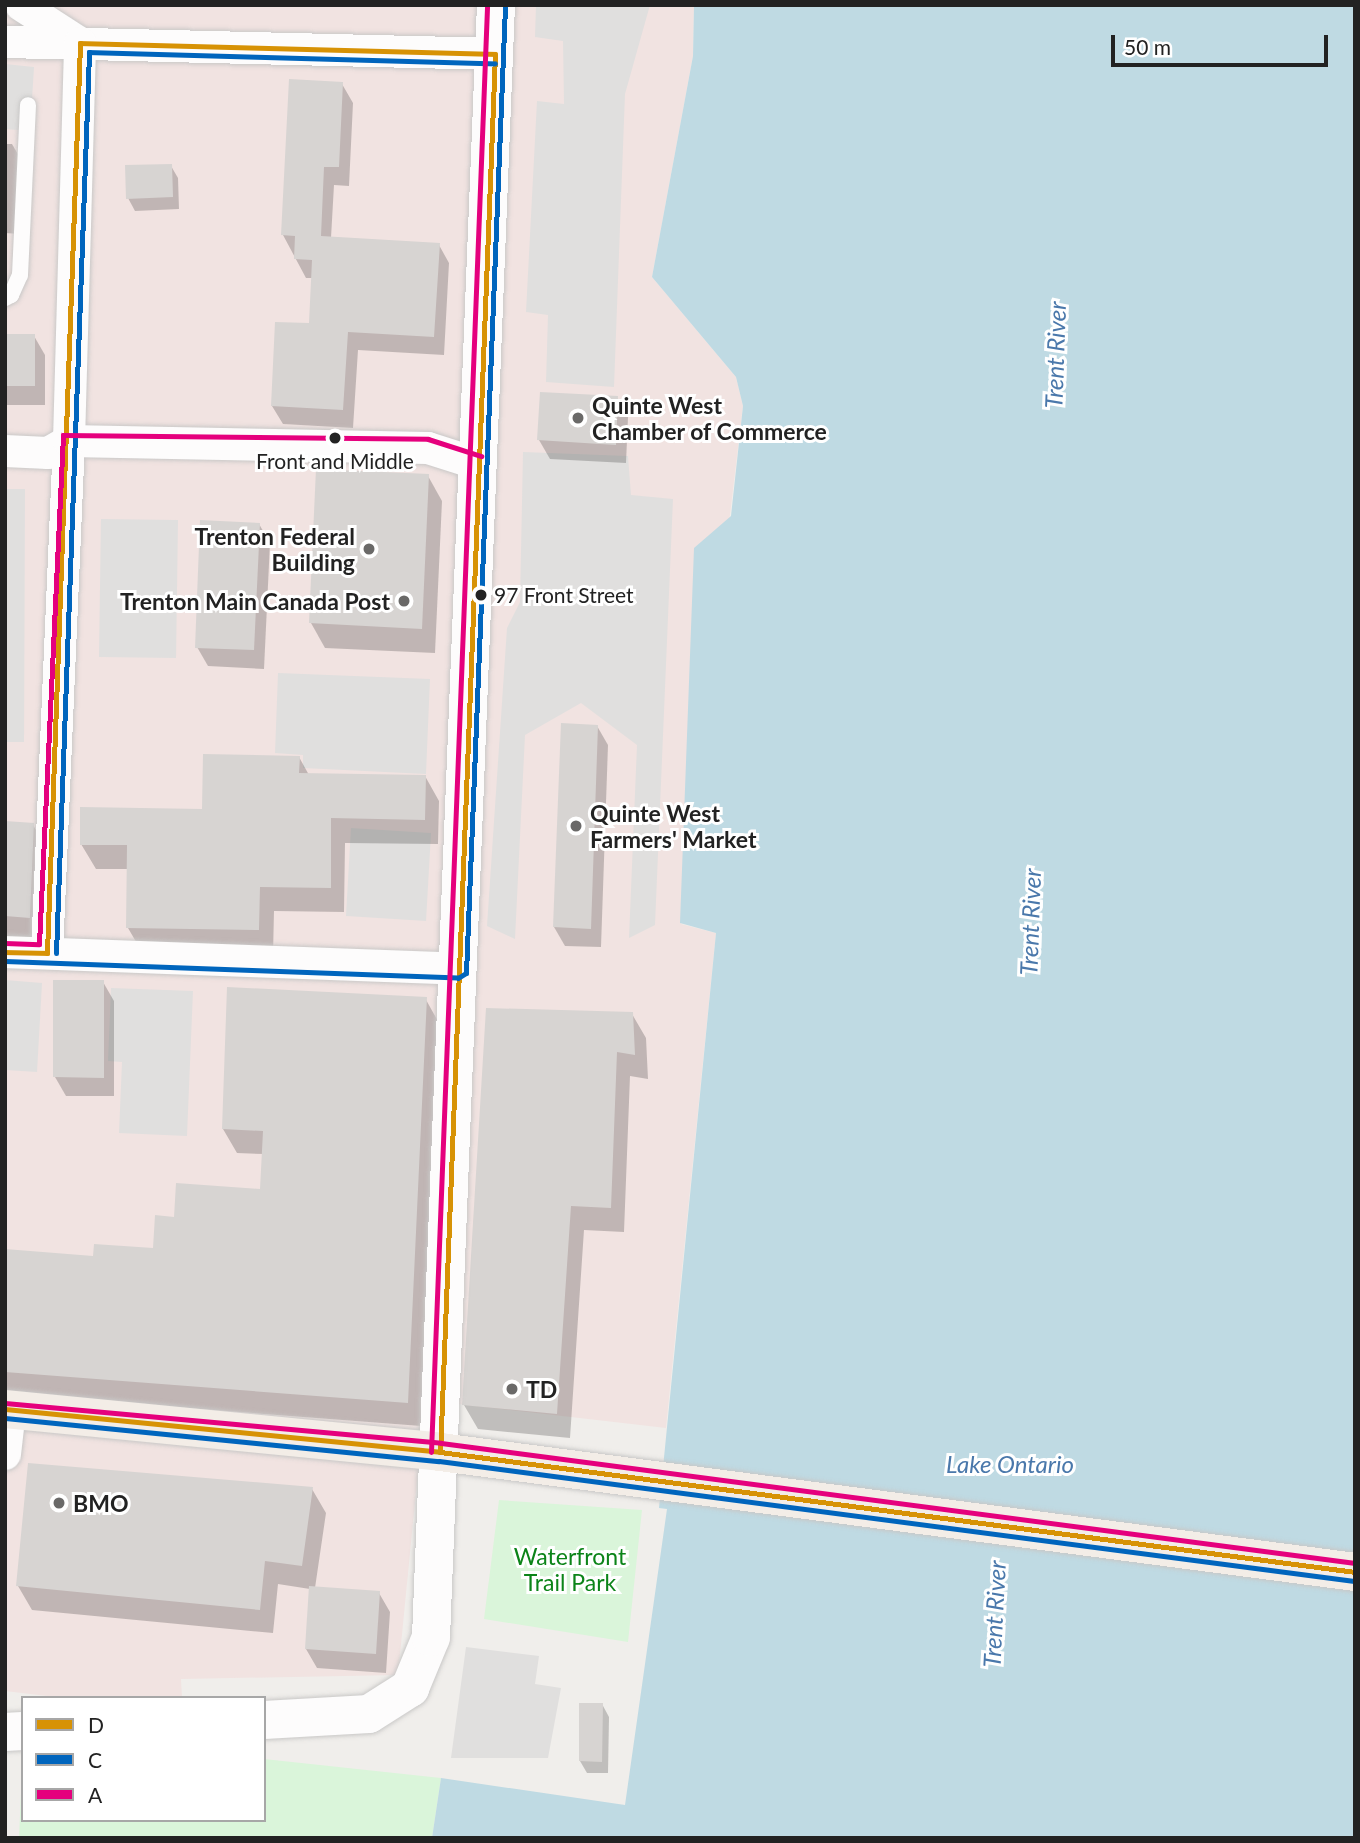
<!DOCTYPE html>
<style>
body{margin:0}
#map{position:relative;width:1360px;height:1843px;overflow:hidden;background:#f0eeeb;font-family:Lato,sans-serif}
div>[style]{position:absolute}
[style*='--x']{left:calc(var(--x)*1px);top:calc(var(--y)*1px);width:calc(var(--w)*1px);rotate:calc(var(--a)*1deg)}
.commercial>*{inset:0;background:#f1e3e1}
.park>*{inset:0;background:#daf5da}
.parking>*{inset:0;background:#e0dfde}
.water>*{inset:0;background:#bfdae3}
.shadow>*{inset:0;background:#0003}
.building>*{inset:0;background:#d7d4d2}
.roads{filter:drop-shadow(0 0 2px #c9c8c7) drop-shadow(0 0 2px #c9c8c7)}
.service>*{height:16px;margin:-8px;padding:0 8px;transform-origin:8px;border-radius:8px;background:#fdfcfc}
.minor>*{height:32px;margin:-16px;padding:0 16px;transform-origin:16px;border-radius:16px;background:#fdfcfc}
.tertiary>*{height:38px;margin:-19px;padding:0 19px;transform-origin:19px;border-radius:19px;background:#fdfcfc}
.primary>*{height:38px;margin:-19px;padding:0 19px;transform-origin:19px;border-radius:19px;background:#f3ede7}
.bus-1>*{height:5px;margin:-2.5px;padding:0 2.5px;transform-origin:2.5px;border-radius:2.5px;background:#d79205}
.bus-2>*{height:5px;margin:-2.5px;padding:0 2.5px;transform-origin:2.5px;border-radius:2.5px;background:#0065bd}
.bus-3>*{height:5px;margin:-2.5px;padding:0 2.5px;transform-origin:2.5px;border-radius:2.5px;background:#e5007d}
.dots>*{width:19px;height:19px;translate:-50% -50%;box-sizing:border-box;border:4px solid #fff;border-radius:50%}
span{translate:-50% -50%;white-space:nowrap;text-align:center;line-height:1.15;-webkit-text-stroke:6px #fff;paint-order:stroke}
.bus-label{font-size:21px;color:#222}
.left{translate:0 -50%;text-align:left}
.poi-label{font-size:23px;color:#222;font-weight:700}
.right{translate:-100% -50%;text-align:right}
.park-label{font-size:23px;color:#0c8419}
.water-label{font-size:24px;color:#4a78ab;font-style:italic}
.frame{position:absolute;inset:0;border:7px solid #222;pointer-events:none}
.legend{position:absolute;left:21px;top:1696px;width:245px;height:126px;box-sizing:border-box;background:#fff;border:2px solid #a7a7a7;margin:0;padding:9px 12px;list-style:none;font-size:21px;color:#222}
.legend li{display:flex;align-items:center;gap:14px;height:35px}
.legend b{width:35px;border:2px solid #a7a7a7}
.scale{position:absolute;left:1111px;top:35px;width:217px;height:32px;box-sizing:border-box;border:4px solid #222;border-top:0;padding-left:9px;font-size:21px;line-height:24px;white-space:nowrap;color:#222;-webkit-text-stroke:5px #fff;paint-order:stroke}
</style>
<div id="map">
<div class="commercial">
<i style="clip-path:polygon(5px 5px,694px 5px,693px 56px,652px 277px,736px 377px,743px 406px,681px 924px,716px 933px,666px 1428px,425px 1400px,398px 1675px,181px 1679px,182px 1698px,64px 1698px,5px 1691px)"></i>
</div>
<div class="park">
<i style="clip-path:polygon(499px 1500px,642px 1510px,628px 1642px,484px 1619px)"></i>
<i style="clip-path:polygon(23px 1748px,23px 1820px,264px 1820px,264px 1759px,441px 1778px,432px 1838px,19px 1838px)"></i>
</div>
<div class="parking">
<i style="clip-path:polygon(536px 5px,650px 5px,625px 94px,614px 387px,546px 382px,548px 315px,526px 312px,537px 101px,564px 104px,563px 41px,535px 37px)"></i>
<i style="clip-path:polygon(5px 64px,34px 67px,30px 131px,5px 129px)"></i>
<i style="clip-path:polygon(523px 452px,628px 456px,631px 495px,673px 499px,655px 925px,629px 938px,637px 745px,581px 703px,525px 735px,515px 939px,487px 926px,507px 628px,520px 602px)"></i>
<i style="clip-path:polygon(5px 489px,25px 489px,24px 742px,5px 742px)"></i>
<i style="clip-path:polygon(101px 519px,178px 520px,176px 658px,99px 657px)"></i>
<i style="clip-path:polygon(278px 673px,430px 679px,426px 774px,303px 768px,303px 755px,275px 753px)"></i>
<i style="clip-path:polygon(351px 828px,431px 833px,426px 921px,346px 916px)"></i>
<i style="clip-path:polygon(5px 980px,42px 983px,37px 1072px,5px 1070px)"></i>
<i style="clip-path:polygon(111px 988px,193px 991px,187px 1136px,119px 1133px,122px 1062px,108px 1061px)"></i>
<i style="clip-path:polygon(466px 1647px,539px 1656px,535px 1684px,561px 1688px,548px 1758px,451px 1758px)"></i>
</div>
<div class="water">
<i style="clip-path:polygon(694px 5px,1355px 5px,1355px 1838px,432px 1838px,441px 1778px,625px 1805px,667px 1509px,659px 1508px,716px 933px,680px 923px,694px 548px,731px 516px,743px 406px,736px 377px,652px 277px,693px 56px)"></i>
</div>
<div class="shadow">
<i style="clip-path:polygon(342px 84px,353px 103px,349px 186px,334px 185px,331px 238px,439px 245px,449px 263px,444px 355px,358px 350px,353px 428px,283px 424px,272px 406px,311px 325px,313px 278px,306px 278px,283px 235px)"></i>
<i style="clip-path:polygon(5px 144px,12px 144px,23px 163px,20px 234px,5px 233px)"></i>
<i style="clip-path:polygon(171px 166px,178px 178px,179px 209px,135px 211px,128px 198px)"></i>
<i style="clip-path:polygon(5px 336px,34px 336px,45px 355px,45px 405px,5px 405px)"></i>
<i style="clip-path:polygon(617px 398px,628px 417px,626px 463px,550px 459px,539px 440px)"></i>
<i style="clip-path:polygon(428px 476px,442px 501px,435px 653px,325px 648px,311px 623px)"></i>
<i style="clip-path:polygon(259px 524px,270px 543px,264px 669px,208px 666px,197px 647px)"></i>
<i style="clip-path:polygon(597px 726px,608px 745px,601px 947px,565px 946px,554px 927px)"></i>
<i style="clip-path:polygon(299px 757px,309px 775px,425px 776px,439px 801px,438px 844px,345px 843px,344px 912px,274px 911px,273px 955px,142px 952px,128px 928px,129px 869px,96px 869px,81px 844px,204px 811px)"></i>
<i style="clip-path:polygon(5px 823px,33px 825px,48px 850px,43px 942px,5px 940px)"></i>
<i style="clip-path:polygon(103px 982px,114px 1001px,114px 1096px,66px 1096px,55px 1077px)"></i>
<i style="clip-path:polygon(425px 998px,439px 1023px,421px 1426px,5px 1394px,5px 1246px,7px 1251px,94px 1258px,155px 1250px,176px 1219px,262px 1190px,264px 1154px,237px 1153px,223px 1129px)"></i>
<i style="clip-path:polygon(632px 1014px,646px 1038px,648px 1079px,630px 1076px,624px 1232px,584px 1230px,570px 1438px,478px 1429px,464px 1405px)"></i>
<i style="clip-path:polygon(312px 1489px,326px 1513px,315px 1588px,379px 1593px,390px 1612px,386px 1673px,317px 1668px,306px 1649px,310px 1589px,278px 1584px,273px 1633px,32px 1610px,18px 1586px)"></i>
<i style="clip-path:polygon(602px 1704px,609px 1717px,608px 1773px,587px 1773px,580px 1761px)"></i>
</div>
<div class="building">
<i style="clip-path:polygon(289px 79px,343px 82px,339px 167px,324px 167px,321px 236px,440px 243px,434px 337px,348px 332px,343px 410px,271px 406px,275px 322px,309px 323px,312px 260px,294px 259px,295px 236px,281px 235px)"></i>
<i style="clip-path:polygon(172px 164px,173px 197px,126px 199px,125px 165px)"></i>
<i style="clip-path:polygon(5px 334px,35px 334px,35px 386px,5px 386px)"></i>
<i style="clip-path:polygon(540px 392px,618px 396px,616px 445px,537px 440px)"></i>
<i style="clip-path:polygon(316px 469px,429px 474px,422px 629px,309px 623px)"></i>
<i style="clip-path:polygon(200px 520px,260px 523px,254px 650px,195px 648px)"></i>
<i style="clip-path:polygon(561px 723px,598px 725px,591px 929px,553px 927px)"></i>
<i style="clip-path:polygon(203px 754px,300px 756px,299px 773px,426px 775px,425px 820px,331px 818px,331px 888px,260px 887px,259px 930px,126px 928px,127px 845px,80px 845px,80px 807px,202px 809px)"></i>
<i style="clip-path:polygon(5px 821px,34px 823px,30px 918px,5px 916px)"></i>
<i style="clip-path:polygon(53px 980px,104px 980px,104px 1078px,53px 1077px)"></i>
<i style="clip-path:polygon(227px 987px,427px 997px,408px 1403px,5px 1372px,5px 1249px,93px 1256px,94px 1244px,153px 1248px,155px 1215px,174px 1217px,176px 1183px,260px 1189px,263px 1131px,222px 1129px)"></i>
<i style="clip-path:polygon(486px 1008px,633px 1012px,635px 1055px,617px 1052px,611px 1208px,571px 1206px,557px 1414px,462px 1405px)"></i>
<i style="clip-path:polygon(28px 1463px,313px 1487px,302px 1566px,265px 1561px,260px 1610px,16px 1586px)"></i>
<i style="clip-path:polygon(309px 1586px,380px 1591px,376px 1654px,305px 1649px)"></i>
<i style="clip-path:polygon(579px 1703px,603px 1703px,602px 1762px,579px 1761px)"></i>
</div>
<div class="roads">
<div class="service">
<i style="--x:5;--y:298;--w:7;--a:-27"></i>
<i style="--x:11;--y:295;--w:22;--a:-66"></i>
<i style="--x:20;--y:275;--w:170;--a:-87.3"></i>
</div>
<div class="minor">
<i style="--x:21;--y:5;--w:70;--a:32.8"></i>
<i style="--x:5;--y:42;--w:490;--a:1.4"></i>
<i style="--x:5;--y:451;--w:43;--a:2.7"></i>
<i style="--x:48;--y:453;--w:24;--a:-30"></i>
<i style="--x:69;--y:441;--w:359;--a:1.1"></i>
<i style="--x:428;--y:448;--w:52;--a:17.7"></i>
<i style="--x:5;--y:952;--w:453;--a:2.1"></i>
<i style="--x:47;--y:953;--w:512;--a:-87.54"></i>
<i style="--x:69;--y:441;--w:398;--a:-88.4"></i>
<i style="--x:5;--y:1454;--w:44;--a:-83.5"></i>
</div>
<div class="tertiary">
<i style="--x:264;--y:1720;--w:105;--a:-3.3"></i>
<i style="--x:369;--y:1714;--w:49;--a:-32.4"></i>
<i style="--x:410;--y:1688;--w:55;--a:-67.6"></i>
<i style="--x:431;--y:1637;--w:1633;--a:-87.72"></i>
<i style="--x:5;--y:1732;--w:18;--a:-3"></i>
</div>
<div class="primary">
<i style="--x:5;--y:1409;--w:437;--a:5.6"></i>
<i style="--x:440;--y:1452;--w:923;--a:7.47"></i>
</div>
</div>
<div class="bus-1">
<i style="--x:5;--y:952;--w:42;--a:1.4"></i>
<i style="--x:47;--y:953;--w:911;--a:-87.92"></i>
<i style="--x:80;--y:43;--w:415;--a:1.5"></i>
<i style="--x:495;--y:54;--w:1399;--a:92.25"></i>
<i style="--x:5;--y:1409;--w:437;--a:5.6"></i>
<i style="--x:440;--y:1452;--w:923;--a:7.47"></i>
</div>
<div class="bus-2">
<i style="--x:56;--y:953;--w:902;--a:-87.9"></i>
<i style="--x:89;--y:52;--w:406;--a:1.6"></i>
<i style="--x:5;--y:961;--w:453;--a:2.1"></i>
<i style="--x:458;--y:978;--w:9;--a:-32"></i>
<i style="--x:466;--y:973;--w:969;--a:-87.69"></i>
<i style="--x:5;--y:1418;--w:436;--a:5.7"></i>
<i style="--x:439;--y:1461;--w:923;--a:7.47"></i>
</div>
<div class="bus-3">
<i style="--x:5;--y:943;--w:34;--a:2"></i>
<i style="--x:39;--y:944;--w:510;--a:-87.3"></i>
<i style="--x:63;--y:435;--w:365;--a:0.6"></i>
<i style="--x:428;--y:439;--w:56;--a:17.8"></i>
<i style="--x:5;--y:1403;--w:438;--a:5.2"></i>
<i style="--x:441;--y:1443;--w:922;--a:7.48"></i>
<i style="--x:431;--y:1452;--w:1448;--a:-87.78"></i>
</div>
<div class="dots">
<i style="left:578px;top:418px;background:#6a6968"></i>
<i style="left:335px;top:438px;background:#222"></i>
<i style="left:369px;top:549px;background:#6a6968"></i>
<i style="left:481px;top:595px;background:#222"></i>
<i style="left:404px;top:601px;background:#6a6968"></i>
<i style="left:576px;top:826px;background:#6a6968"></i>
<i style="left:512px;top:1389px;background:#6a6968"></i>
<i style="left:59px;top:1503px;background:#6a6968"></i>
</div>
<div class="bus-label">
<span style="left:335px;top:461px">Front and Middle</span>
<span class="left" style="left:494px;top:595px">97 Front Street</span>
</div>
<div class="poi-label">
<span class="left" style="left:592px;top:418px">Quinte West<br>Chamber of Commerce</span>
<span class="right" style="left:355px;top:549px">Trenton Federal<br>Building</span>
<span class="right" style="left:390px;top:601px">Trenton Main Canada Post</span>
<span class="left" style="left:590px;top:826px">Quinte West<br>Farmers' Market</span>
<span class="left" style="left:526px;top:1389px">TD</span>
<span class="left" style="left:73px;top:1503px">BMO</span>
</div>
<div class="park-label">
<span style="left:570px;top:1569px">Waterfront<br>Trail Park</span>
</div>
<div class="water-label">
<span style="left:1055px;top:355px;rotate:-88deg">Trent River</span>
<span style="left:1030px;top:922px;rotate:-88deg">Trent River</span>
<span style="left:1010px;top:1464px">Lake Ontario</span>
<span style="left:994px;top:1614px;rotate:-87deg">Trent River</span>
</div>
<div class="frame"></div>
<ul class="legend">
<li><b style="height:9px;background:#d79205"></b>D</li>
<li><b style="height:9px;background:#0065bd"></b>C</li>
<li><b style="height:9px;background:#e5007d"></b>A</li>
</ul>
<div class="scale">50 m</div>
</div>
